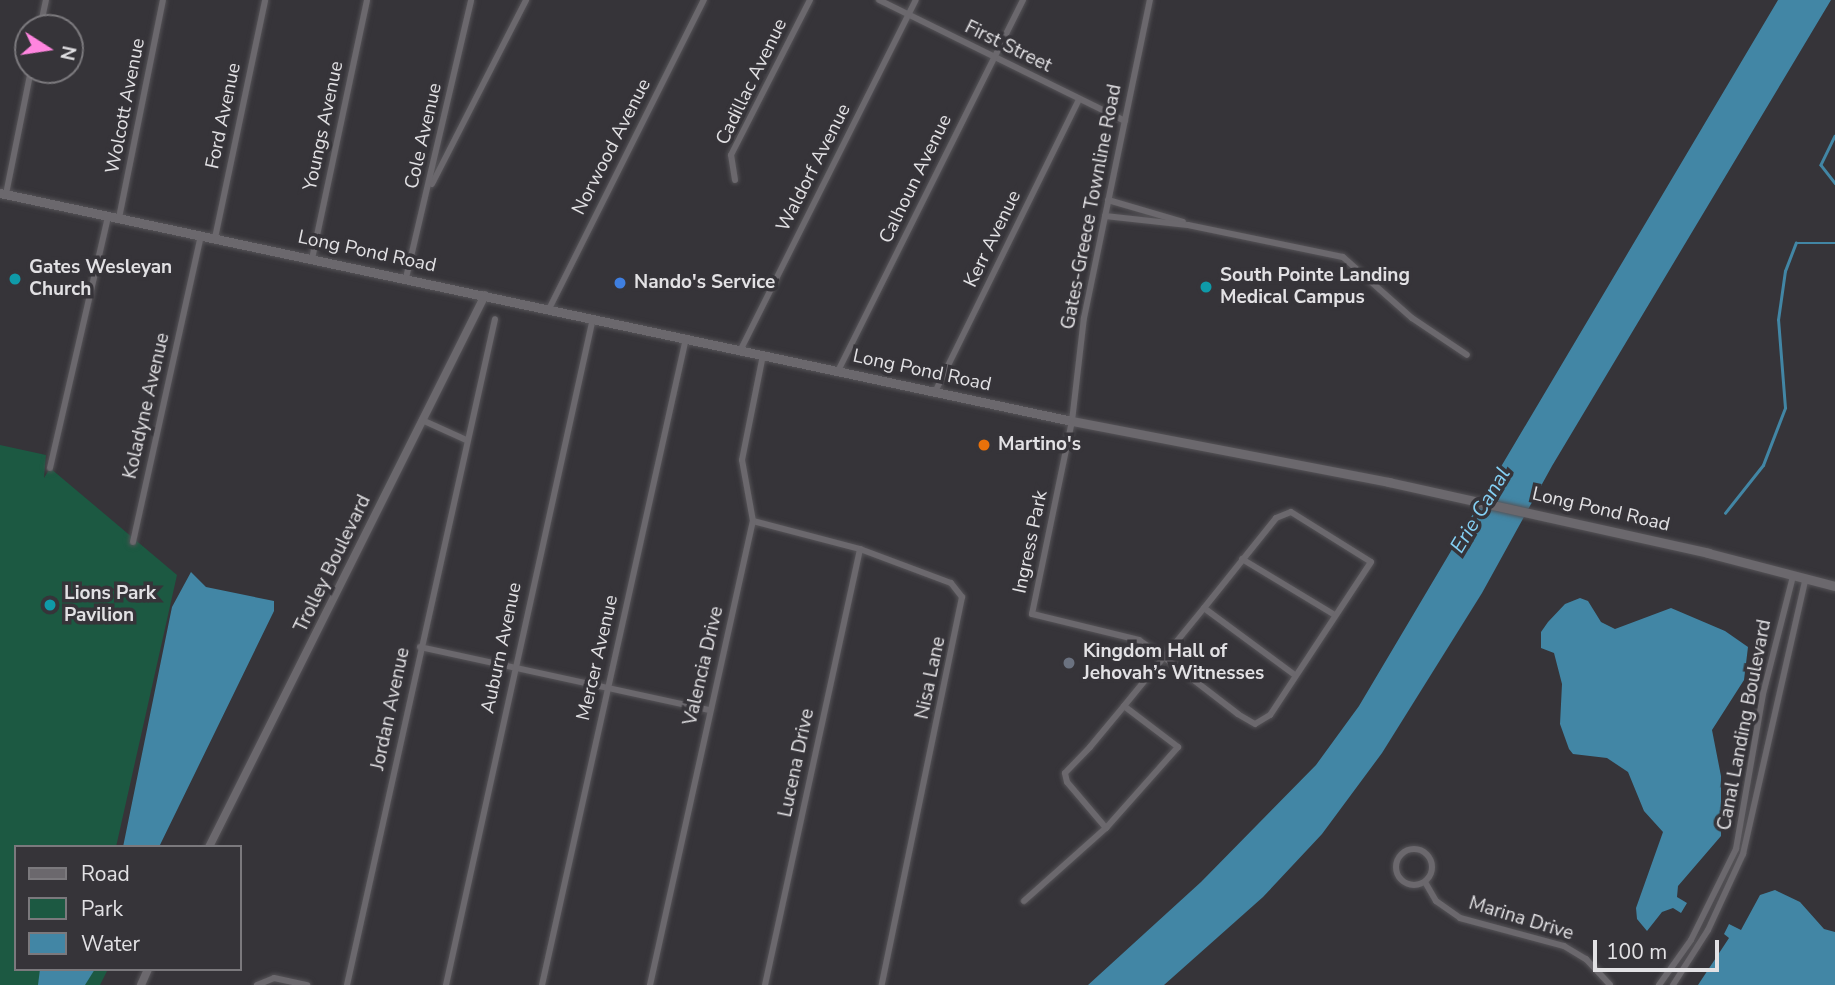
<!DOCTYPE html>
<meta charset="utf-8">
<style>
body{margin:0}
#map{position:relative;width:1835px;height:985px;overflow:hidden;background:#363439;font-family:"Nunito Sans",sans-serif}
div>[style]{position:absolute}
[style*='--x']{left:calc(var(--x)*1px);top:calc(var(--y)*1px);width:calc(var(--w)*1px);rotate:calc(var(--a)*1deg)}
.green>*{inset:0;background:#1c5942}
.water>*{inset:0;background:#4286a5}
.stream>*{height:2.5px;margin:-1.25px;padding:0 1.25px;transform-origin:1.25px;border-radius:1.25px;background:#4286a5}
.roads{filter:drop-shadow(0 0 2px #555357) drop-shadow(0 0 2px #555357)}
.minor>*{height:6px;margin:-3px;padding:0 3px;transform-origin:3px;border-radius:3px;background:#6b686d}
.minor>.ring{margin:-3px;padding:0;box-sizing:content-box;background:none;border:6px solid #6b686d;border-radius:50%}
.tertiary>*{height:8px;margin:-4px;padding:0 4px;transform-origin:4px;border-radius:4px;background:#6b686d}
.secondary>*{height:9px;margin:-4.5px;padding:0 4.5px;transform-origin:4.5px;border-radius:4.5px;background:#6b686d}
.dots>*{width:19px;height:19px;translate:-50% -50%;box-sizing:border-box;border:4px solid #363439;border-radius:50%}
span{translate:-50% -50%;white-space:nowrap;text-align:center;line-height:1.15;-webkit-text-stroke:7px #363439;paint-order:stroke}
.street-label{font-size:19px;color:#e2e1e4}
.poi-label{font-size:19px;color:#e2e1e4;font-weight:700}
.left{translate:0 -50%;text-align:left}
.water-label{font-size:21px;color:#84d0f4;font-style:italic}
.legend{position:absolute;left:14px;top:845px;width:228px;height:126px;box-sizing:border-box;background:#363439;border:2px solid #7b797d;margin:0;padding:9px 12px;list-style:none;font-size:21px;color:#e2e1e4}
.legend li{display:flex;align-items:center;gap:14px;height:35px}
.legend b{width:35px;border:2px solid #7b797d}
.north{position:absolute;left:14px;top:14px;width:70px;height:70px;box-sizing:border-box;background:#363439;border:2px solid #7b797d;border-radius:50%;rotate:102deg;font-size:19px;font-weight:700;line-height:28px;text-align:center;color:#e2e1e4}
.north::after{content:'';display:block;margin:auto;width:24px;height:32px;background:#ff85df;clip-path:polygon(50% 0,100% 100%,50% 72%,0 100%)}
.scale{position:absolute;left:1593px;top:940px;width:126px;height:32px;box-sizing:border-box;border:4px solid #e2e1e4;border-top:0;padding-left:9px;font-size:21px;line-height:24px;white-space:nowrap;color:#e2e1e4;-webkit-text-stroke:5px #363439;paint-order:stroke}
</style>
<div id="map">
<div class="green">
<i style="clip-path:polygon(0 445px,46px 455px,44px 478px,50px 468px,177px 575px,116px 847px,16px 847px,16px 969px,108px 969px,100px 985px,0 985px)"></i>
</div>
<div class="water">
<i style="clip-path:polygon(1778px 0,1831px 0,1552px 466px,1482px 593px,1382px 753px,1322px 834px,1263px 897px,1164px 985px,1088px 985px,1201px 882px,1316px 765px,1359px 706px)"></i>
<i style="clip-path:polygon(191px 572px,206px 587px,274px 601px,274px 611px,159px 847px,123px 847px,172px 607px)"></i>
<i style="clip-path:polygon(1580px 598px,1588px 601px,1601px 622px,1615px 629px,1671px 608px,1725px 631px,1748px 647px,1744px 680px,1712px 730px,1721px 776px,1721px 836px,1678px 886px,1677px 897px,1687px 903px,1681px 913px,1673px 908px,1662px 912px,1647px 931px,1637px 919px,1636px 908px,1663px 832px,1644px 811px,1628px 772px,1607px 758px,1573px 754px,1569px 749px,1560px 724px,1562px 684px,1554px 653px,1541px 648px,1541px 632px,1548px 622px,1565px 604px)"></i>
<i style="clip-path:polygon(1775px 890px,1800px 902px,1824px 929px,1835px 932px,1835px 985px,1698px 985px,1729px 938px,1724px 934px,1729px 924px,1741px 930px,1760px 895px)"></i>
<i style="clip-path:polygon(40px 969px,95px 969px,85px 985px,38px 985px)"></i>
</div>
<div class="stream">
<i style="--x:1835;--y:136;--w:32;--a:116"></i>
<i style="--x:1821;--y:165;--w:23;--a:52"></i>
<i style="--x:1725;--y:513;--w:61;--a:-51.6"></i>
<i style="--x:1763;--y:465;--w:61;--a:-68.9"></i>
<i style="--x:1785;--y:408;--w:88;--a:-94.5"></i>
<i style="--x:1778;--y:320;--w:49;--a:-81.9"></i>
<i style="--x:1785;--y:271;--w:30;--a:-69"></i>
<i style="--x:1796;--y:243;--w:39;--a:0"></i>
</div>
<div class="roads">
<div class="minor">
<i style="--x:879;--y:0;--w:274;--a:26.2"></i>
<i style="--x:40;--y:28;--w:29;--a:-78"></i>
<i style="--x:735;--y:180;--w:25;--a:-99"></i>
<i style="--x:731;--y:155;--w:174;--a:-63"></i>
<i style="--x:432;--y:184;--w:207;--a:-62.9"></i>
<i style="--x:6;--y:194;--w:126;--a:-78.6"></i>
<i style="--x:1108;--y:200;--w:78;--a:16.3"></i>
<i style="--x:1105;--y:216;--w:83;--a:6.2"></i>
<i style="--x:1188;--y:225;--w:158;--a:11.7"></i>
<i style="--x:1343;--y:257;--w:92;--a:41.5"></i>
<i style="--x:1412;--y:318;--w:66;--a:33.9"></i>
<i style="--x:119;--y:218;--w:222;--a:-78.6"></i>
<i style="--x:215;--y:238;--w:243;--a:-78.1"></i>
<i style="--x:312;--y:259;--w:265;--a:-78"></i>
<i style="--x:406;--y:278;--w:285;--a:-76.8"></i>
<i style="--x:549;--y:309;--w:346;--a:-63.4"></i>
<i style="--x:741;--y:349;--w:390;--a:-63.4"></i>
<i style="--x:838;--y:371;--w:415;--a:-63.5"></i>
<i style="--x:935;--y:392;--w:326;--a:-63.8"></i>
<i style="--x:422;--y:420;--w:48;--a:24.4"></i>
<i style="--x:50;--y:468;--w:259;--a:-77"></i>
<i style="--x:753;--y:521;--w:111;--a:14.7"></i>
<i style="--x:860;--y:549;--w:97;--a:20.5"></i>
<i style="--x:951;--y:583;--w:18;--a:52"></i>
<i style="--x:962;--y:597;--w:396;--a:101.7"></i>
<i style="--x:133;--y:542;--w:313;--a:-77.5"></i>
<i style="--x:1242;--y:559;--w:106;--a:31.1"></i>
<i style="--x:1204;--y:608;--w:113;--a:36.4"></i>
<i style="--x:420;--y:647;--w:297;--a:12.3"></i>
<i style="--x:1124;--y:706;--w:68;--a:37.2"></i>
<i style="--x:1178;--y:747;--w:108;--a:131.6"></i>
<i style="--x:1106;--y:828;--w:60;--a:-130.3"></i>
<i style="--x:1067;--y:782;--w:9;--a:-103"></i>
<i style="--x:1065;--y:773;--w:36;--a:-46"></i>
<i style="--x:1090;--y:747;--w:53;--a:-50.3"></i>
<i style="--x:1124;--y:706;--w:127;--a:-50.8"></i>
<i style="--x:1204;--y:608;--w:115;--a:-51.3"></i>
<i style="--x:1276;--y:518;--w:16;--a:-22"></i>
<i style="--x:1291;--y:512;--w:94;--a:32"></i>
<i style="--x:1371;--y:562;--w:183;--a:123.4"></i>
<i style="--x:1270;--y:715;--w:17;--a:149"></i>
<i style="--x:1255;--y:724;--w:20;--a:-150"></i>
<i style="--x:1238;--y:714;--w:93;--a:-142.4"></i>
<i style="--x:1164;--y:657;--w:30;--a:-146"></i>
<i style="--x:1139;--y:640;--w:110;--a:-166.3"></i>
<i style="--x:1032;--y:614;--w:197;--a:-78.3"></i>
<i style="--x:1072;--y:421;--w:104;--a:-83.4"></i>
<i style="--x:1084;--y:318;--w:325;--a:-78.3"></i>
<i class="ring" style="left:1396px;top:849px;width:30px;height:30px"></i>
<i style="--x:1425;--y:882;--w:22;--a:60"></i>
<i style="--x:1436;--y:901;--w:29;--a:35"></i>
<i style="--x:1460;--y:918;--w:108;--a:15.1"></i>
<i style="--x:1564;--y:946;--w:26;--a:31"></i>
<i style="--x:1586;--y:959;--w:35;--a:47"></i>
<i style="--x:1024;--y:901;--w:110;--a:-41.7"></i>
<i style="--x:257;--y:985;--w:18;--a:-22"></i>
<i style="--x:274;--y:978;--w:34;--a:12"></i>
<i style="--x:347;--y:985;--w:682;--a:-77.47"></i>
<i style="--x:446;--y:985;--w:683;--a:-77.57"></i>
<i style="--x:542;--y:985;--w:663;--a:-77.45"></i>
<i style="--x:650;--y:985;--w:475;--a:-77.5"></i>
<i style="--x:753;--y:521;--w:62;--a:-100.2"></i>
<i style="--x:742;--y:460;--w:107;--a:-78.7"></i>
<i style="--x:765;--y:985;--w:446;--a:-77.7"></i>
<i style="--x:1659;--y:985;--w:55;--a:-54.6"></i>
<i style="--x:1691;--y:940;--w:102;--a:-63.7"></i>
<i style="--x:1736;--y:849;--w:157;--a:-80.1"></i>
<i style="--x:1763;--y:694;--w:122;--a:-75.7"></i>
<i style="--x:1673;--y:985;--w:65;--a:-57.5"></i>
<i style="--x:1708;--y:930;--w:84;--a:-65.3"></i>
<i style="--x:1743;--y:854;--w:281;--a:-77.2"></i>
</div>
<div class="tertiary">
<i style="--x:209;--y:847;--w:617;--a:-63.43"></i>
<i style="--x:141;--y:985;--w:17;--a:-66"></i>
</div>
<div class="secondary">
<i style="--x:0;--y:193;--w:1096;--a:12.01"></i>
<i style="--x:1072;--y:421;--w:323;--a:10.9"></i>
<i style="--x:1389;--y:482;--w:327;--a:12.5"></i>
<i style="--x:1708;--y:553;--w:131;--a:14.6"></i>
</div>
</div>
<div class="dots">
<i style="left:15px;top:279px;background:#0f9aa8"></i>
<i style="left:620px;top:283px;background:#3f7fe0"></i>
<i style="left:1206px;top:287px;background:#0f9aa8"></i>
<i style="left:984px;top:445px;background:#e8710a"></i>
<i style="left:50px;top:605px;background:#0f9aa8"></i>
<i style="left:1069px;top:663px;background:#6b7280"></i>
</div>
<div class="street-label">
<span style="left:1008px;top:47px;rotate:26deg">First Street</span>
<span style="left:752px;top:82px;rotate:-64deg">Cadillac Avenue</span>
<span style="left:126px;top:106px;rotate:-79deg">Wolcott Avenue</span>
<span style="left:224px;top:116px;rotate:-78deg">Ford Avenue</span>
<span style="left:324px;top:126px;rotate:-78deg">Youngs Avenue</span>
<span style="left:424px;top:136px;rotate:-77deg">Cole Avenue</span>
<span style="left:612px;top:147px;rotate:-63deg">Norwood Avenue</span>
<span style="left:814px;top:168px;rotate:-63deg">Waldorf Avenue</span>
<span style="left:916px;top:179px;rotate:-64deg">Calhoun Avenue</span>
<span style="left:1092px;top:207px;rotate:-79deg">Gates-Greece Townline Road</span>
<span style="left:993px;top:239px;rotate:-64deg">Kerr Avenue</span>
<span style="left:367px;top:252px;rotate:12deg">Long Pond Road</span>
<span style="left:922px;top:371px;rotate:12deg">Long Pond Road</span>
<span style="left:147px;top:406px;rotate:-77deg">Koladyne Avenue</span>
<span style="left:1601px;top:510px;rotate:13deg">Long Pond Road</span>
<span style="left:1031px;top:542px;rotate:-78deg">Ingress Park</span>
<span style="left:333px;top:564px;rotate:-64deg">Trolley Boulevard</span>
<span style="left:502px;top:648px;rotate:-78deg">Auburn Avenue</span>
<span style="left:598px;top:658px;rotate:-77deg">Mercer Avenue</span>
<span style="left:704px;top:666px;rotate:-77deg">Valencia Drive</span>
<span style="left:931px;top:678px;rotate:-78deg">Nisa Lane</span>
<span style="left:391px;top:709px;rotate:-78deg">Jordan Avenue</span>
<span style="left:1745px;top:725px;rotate:-79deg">Canal Landing Boulevard</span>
<span style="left:797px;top:763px;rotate:-78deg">Lucena Drive</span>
<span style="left:1521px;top:919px;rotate:17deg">Marina Drive</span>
</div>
<div class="poi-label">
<span class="left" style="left:29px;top:279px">Gates Wesleyan<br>Church</span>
<span class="left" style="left:1220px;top:287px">South Pointe Landing<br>Medical Campus</span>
<span class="left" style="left:634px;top:283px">Nando's Service</span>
<span class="left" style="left:998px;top:445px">Martino's</span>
<span class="left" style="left:64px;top:605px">Lions Park<br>Pavilion</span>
<span class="left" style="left:1083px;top:663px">Kingdom Hall of<br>Jehovah’s Witnesses</span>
</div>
<div class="water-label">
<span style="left:1480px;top:510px;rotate:-59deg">Erie Canal</span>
</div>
<ul class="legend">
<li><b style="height:9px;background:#6b686d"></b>Road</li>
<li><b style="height:19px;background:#1c5942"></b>Park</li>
<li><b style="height:19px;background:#4286a5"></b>Water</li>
</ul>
<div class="north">N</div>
<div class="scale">100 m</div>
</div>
